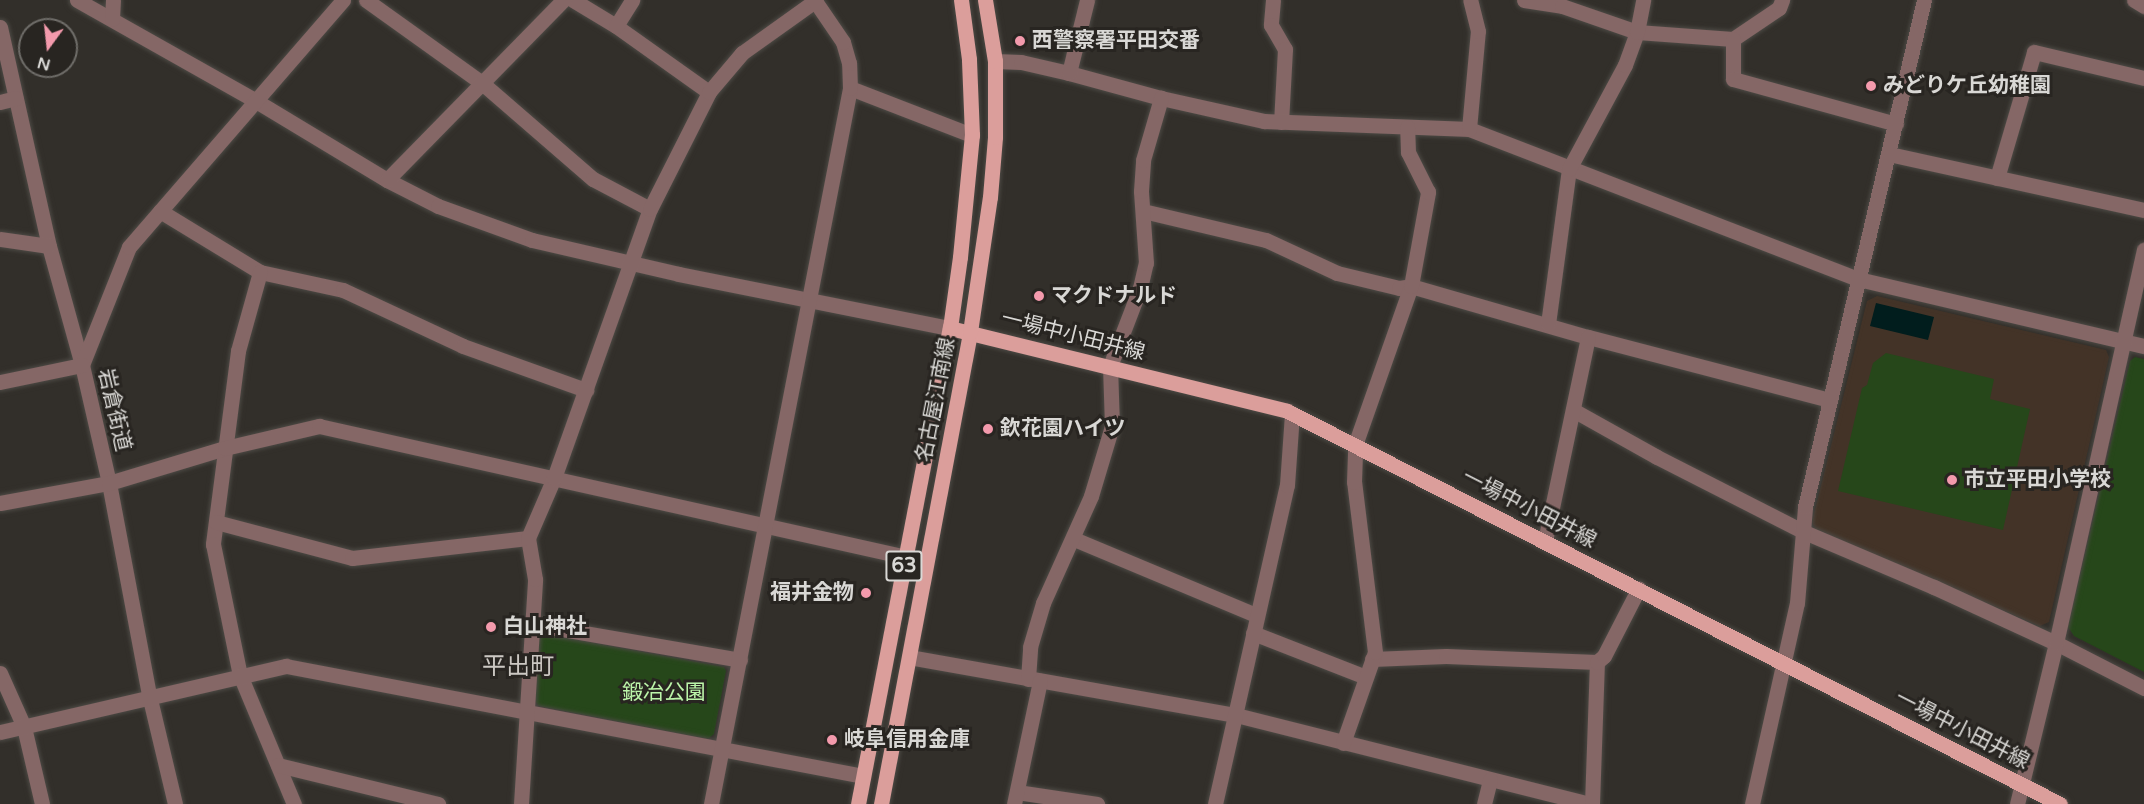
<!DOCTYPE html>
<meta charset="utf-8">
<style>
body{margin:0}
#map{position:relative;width:2144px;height:804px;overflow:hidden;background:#322f2a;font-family:"Varela Round","Noto Sans JP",sans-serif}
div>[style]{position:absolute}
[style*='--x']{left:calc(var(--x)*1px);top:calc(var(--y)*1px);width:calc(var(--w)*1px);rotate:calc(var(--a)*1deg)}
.education>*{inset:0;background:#433327}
.green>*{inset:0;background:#26471a}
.water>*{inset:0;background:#011d1d}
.roads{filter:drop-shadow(0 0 2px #4d4a45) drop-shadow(0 0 2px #4d4a45)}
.minor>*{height:15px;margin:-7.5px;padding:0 7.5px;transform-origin:7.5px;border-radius:7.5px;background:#856766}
.major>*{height:15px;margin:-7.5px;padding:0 7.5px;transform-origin:7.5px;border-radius:7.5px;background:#db9e9b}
.dots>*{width:16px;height:16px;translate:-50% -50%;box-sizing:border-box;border:3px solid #282521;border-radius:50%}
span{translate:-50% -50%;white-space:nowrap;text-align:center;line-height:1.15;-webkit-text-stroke:6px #282521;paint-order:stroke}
.shield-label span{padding:2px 4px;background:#282521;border:2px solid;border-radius:4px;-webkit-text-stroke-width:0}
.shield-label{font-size:20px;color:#d9d8d5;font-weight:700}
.poi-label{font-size:21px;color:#d9d8d5;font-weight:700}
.left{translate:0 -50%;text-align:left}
.right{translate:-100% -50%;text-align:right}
.street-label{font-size:21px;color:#d9d8d5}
.park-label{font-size:21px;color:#bcf5a9}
.quarter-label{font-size:24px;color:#ccc8c3}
.north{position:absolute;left:18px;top:18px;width:60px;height:60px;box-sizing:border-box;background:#282521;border:2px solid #6f6d69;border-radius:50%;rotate:195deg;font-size:16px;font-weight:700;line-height:24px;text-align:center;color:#d9d8d5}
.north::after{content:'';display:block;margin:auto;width:21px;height:27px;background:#f39aac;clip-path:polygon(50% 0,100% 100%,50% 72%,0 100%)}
</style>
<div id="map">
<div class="education">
<i style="clip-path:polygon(1877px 296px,2106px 350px,2109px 357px,2049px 622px,2040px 626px,1816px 529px,1812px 522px,1867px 301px)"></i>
</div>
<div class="green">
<i style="clip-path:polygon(1886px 353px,1994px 379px,1990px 399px,2030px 409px,2003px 530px,1838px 491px,1862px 388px,1867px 385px,1873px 363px)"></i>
<i style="clip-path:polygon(2135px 357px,2144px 359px,2144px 672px,2074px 636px,2068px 627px,2130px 361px)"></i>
<i style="clip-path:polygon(545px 634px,724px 667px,726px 671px,714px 734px,708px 739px,539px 706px,535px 701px,539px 639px)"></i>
</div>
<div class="water">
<i style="clip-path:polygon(1876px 303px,1934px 317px,1928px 340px,1870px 326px)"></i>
</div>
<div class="roads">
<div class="minor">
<i style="--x:77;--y:0;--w:206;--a:29.4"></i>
<i style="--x:256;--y:101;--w:153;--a:31.1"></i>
<i style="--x:387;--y:180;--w:57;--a:27"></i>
<i style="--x:438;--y:206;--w:100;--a:19.9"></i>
<i style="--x:532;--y:240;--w:151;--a:13"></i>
<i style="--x:679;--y:274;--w:276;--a:11.3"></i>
<i style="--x:366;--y:0;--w:143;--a:35.6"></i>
<i style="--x:482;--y:83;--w:147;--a:40.9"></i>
<i style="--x:593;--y:179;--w:64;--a:27.8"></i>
<i style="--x:573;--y:0;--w:50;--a:31.2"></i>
<i style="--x:616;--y:26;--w:114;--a:35.4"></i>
<i style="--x:1273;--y:0;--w:25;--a:95"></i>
<i style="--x:1271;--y:25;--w:28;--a:60"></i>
<i style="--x:1285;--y:49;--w:73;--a:93.1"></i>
<i style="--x:1524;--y:0;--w:38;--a:9"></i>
<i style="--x:1562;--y:6;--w:79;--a:19.1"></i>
<i style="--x:1637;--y:32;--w:96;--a:4.2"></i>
<i style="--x:1733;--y:39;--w:55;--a:-34"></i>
<i style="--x:1779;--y:8;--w:9;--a:-69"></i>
<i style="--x:2134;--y:0;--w:12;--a:31"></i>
<i style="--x:112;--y:19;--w:19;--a:-87"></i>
<i style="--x:616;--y:26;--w:31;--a:-58"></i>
<i style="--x:0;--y:27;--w:224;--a:77.4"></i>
<i style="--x:49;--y:246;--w:123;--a:74.5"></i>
<i style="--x:82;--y:365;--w:121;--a:77.1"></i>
<i style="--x:109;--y:483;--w:220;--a:79.3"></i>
<i style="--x:150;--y:699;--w:108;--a:76.6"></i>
<i style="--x:1733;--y:39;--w:40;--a:90"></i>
<i style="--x:1733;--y:79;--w:169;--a:15.4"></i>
<i style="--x:995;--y:61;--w:26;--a:2"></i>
<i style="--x:1021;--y:62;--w:49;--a:12.9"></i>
<i style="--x:1069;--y:73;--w:95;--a:15.2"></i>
<i style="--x:1161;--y:98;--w:106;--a:12.6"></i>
<i style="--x:1264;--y:121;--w:205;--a:2.2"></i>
<i style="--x:1469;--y:129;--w:417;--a:21.1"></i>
<i style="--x:1858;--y:279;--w:294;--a:13.2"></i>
<i style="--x:1069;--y:73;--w:75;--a:-76.1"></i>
<i style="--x:850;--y:88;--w:131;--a:21.1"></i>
<i style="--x:0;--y:102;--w:16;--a:-14"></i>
<i style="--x:1469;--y:129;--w:98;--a:-84.8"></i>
<i style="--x:1478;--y:31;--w:32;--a:-104"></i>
<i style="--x:1889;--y:154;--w:261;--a:12.4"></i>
<i style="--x:1997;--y:178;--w:131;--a:-73.6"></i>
<i style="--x:2034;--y:52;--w:113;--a:13.3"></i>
<i style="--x:387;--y:180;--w:252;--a:-45.6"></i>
<i style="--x:160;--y:211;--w:117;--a:31.4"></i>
<i style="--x:260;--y:272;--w:85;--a:12.2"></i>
<i style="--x:343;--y:290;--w:132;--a:25"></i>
<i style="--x:463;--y:346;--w:131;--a:19.7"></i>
<i style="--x:1143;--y:211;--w:126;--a:13.3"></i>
<i style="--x:1266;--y:240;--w:78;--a:24.9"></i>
<i style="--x:1337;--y:273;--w:64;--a:13.6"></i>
<i style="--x:1399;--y:288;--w:12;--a:-9"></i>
<i style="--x:1411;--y:286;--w:184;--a:16.1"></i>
<i style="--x:1588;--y:337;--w:250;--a:14.6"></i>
<i style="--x:0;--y:239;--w:49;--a:8.1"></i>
<i style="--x:260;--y:272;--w:82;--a:105.6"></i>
<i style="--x:238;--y:351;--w:195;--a:97.4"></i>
<i style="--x:213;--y:544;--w:134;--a:78.4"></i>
<i style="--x:240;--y:675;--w:140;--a:67.3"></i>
<i style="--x:1548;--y:324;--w:156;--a:-82.3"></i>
<i style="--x:1569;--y:169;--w:118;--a:-61.7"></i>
<i style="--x:1625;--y:65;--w:35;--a:-70"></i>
<i style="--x:1637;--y:32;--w:33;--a:-79"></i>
<i style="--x:82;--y:365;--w:127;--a:-68.3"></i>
<i style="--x:129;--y:247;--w:327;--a:-49.1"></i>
<i style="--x:0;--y:382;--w:84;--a:-11.7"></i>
<i style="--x:1573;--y:410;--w:96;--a:29.2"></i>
<i style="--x:1657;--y:457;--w:163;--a:27"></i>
<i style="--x:1802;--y:531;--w:143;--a:23"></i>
<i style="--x:1934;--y:587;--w:134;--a:24.7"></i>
<i style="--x:2056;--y:643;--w:99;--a:27.1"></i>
<i style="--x:0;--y:503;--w:111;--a:-10.4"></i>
<i style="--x:109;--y:483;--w:121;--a:-16.8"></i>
<i style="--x:225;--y:448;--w:97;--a:-13.2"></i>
<i style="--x:319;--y:426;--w:601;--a:12.58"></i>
<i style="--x:216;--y:522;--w:141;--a:14.8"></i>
<i style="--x:352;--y:558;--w:177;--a:-6.5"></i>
<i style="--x:1074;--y:539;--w:197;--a:22.7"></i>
<i style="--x:1545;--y:541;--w:208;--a:-78.1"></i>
<i style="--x:532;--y:624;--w:211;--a:9.8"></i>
<i style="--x:1253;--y:633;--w:121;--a:21.3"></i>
<i style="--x:909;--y:657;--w:332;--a:10.1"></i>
<i style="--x:1236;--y:715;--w:366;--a:14.1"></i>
<i style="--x:1372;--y:659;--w:74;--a:-2.3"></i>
<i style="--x:1446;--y:656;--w:151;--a:2.3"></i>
<i style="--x:0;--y:673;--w:59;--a:66"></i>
<i style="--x:24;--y:727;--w:79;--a:76.8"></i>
<i style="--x:1028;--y:679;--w:32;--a:-86"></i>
<i style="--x:1030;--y:647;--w:46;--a:-73.5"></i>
<i style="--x:1043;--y:603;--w:117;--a:-65.8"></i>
<i style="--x:1091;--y:496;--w:73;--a:-73.3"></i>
<i style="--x:1112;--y:426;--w:60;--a:-91.9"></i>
<i style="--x:1110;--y:366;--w:84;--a:-69"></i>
<i style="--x:1140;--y:288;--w:26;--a:-77"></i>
<i style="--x:1146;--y:263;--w:72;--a:-94"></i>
<i style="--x:1141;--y:191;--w:31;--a:-86"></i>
<i style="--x:1143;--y:160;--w:65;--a:-73.8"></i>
<i style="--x:0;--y:732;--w:294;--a:-13"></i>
<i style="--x:286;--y:666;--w:587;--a:10.79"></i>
<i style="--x:1343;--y:743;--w:96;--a:-70.6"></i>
<i style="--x:1375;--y:652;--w:171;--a:-97"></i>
<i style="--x:1354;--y:482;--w:37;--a:-88"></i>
<i style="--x:1355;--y:445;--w:169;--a:-70.6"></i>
<i style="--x:1411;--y:286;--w:96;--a:-79.7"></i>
<i style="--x:1428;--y:192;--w:45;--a:-116.6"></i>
<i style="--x:1408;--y:152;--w:25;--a:-92"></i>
<i style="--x:278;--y:765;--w:165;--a:13.7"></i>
<i style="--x:1017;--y:792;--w:81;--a:8.5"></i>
<i style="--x:521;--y:804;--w:225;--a:-86.4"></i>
<i style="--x:535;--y:579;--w:42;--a:-99.7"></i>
<i style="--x:528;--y:538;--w:65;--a:-66.6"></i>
<i style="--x:554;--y:478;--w:286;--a:-70.4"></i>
<i style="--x:650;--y:209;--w:131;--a:-63.2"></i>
<i style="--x:709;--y:92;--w:51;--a:-49.8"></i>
<i style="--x:742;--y:53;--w:91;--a:-35.6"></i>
<i style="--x:711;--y:804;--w:729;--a:-79.01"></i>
<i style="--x:850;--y:88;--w:25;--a:-92"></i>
<i style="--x:849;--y:63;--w:22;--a:-106"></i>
<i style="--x:843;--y:42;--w:50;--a:-124.3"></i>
<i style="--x:1014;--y:804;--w:126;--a:-78.1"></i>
<i style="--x:1215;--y:804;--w:327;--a:-77.3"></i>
<i style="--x:1287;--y:485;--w:72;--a:-86"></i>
<i style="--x:1484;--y:804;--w:25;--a:-76"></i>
<i style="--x:1592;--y:804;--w:142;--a:-88"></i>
<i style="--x:1597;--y:662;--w:9;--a:-41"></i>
<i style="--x:1604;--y:656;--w:76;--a:-62.8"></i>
<i style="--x:1752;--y:804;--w:206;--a:-77.4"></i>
<i style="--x:1797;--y:603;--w:96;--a:-85.2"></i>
<i style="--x:1805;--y:507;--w:521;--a:-76.79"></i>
<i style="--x:2017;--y:804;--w:166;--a:-76.4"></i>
<i style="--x:2056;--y:643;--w:403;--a:-77.4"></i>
</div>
<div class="major">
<i style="--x:950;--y:328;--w:347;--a:13.8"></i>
<i style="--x:1287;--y:411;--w:867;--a:26.95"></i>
<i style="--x:858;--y:804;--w:485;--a:-79.1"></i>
<i style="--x:950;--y:328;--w:72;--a:-82"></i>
<i style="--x:960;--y:257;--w:123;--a:-84.4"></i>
<i style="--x:972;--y:135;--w:76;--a:-92.3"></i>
<i style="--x:969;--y:59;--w:60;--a:-97.7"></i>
<i style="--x:881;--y:804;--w:480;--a:-79.3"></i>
<i style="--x:970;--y:332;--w:136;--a:-81.6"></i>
<i style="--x:990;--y:197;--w:60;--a:-85.2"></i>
<i style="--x:995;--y:137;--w:76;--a:-90"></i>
<i style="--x:995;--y:61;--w:62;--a:-99.3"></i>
</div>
</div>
<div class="dots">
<i style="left:1020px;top:41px;background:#f39aac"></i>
<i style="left:1871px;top:86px;background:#f39aac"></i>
<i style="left:1039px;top:296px;background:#f39aac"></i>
<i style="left:988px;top:429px;background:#f39aac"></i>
<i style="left:1952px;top:480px;background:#f39aac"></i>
<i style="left:866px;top:593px;background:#f39aac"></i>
<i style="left:491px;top:627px;background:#f39aac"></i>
<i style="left:832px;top:740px;background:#f39aac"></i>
</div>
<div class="shield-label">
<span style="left:904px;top:566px">63</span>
</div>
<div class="poi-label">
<span class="left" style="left:1032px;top:41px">西警察署平田交番</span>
<span class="left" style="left:1883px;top:86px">みどりケ丘幼稚園</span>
<span class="left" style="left:1051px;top:296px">マクドナルド</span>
<span class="left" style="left:1000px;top:429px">欽花園ハイツ</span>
<span class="left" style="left:1964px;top:480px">市立平田小学校</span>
<span class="right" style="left:854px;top:593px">福井金物</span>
<span class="left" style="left:503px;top:627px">白山神社</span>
<span class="left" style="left:844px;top:740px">岐阜信用金庫</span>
</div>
<div class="street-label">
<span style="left:1073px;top:336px;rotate:14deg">一場中小田井線</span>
<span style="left:936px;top:400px;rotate:-79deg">名古屋江南線</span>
<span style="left:114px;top:410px;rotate:77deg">岩倉街道</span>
<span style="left:1529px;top:509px;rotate:27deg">一場中小田井線</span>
<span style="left:1962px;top:730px;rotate:27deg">一場中小田井線</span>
</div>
<div class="park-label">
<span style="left:664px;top:693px">鍛冶公園</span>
</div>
<div class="quarter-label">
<span style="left:518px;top:667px">平出町</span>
</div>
<div class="north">N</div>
</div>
